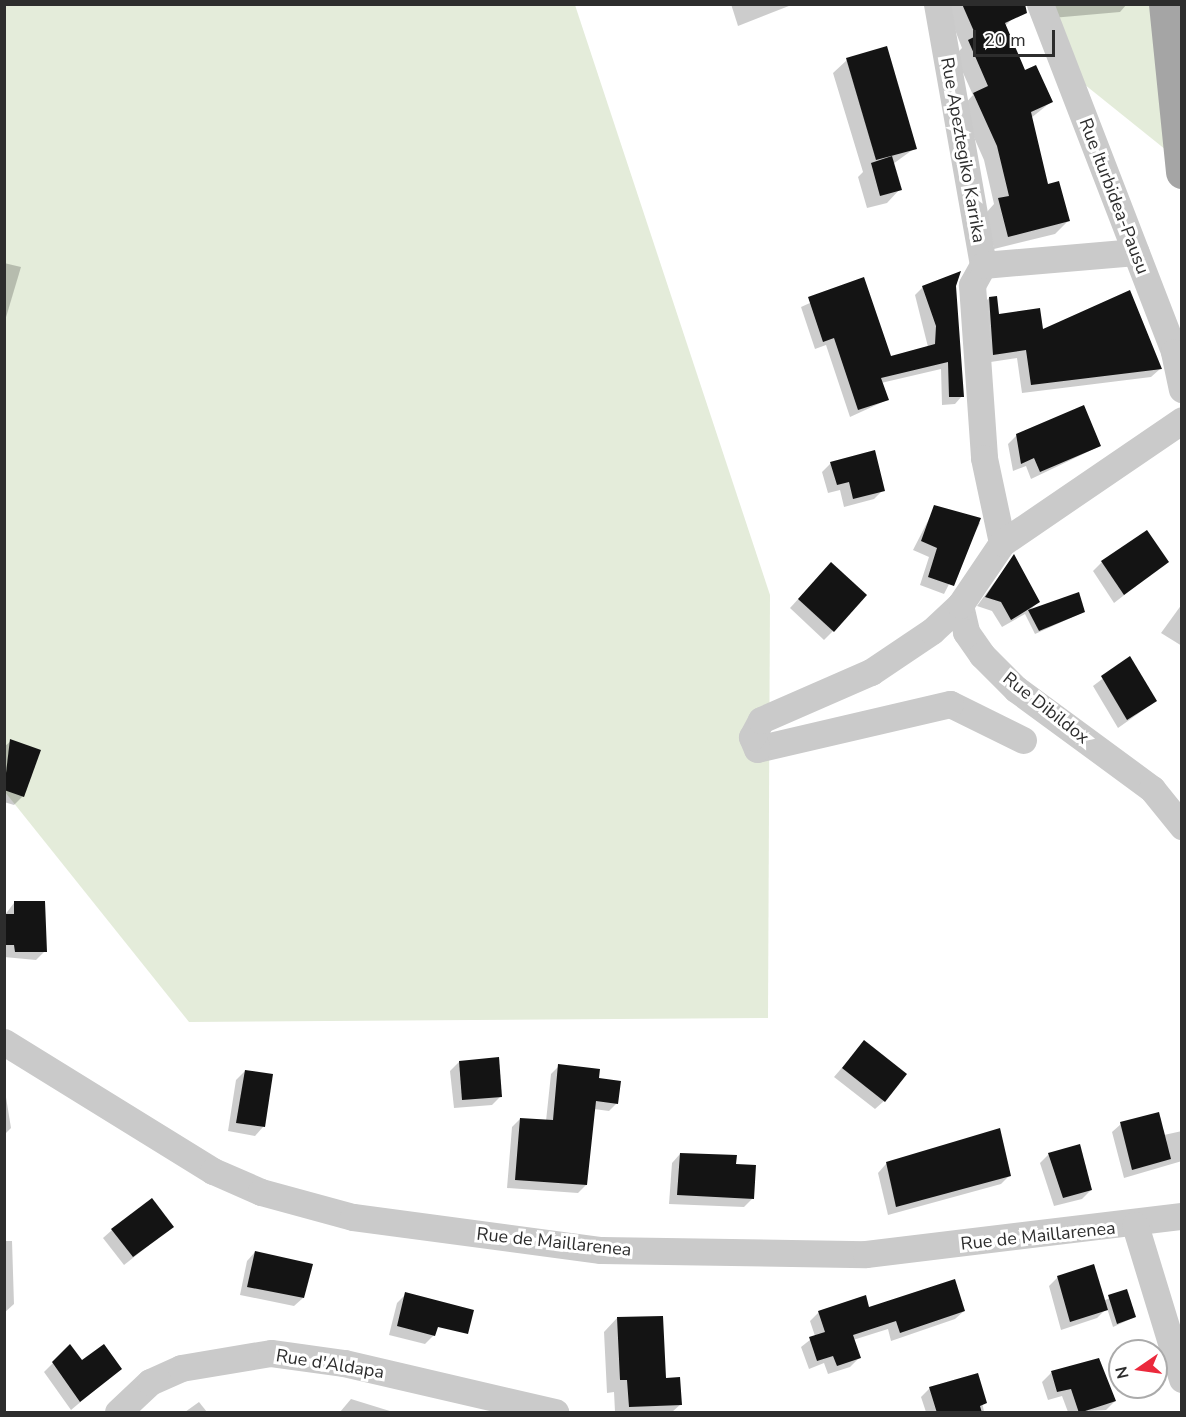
<!DOCTYPE html>
<style>
body{margin:0}
#map{position:relative;width:1186px;height:1417px;overflow:hidden;background:#fff;font-family:"Nunito Sans",sans-serif}
div>[style]{position:absolute}
[style*='--x']{left:calc(var(--x)*1px);top:calc(var(--y)*1px);width:calc(var(--w)*1px);rotate:calc(var(--a)*1deg)}
.green>*{inset:0;background:#e4ecda}
.shadow>*{inset:0;background:#0003}
.building>*{inset:0;background:#141414}
.minor>*{height:27px;margin:-13.5px;padding:0 13.5px;transform-origin:13.5px;border-radius:13.5px;background:#cacaca}
.major>*{height:33px;margin:-16.5px;padding:0 16.5px;transform-origin:16.5px;border-radius:16.5px;background:#a5a5a5}
span{translate:-50% -50%;white-space:nowrap;text-align:center;line-height:1.15;-webkit-text-stroke:6px #fff;paint-order:stroke}
.street-label{font-size:18px;color:#2d2d2d}
.frame{position:absolute;inset:0;border:6px solid #2d2d2d;pointer-events:none}
.north{position:absolute;left:1108px;top:1339px;width:60px;height:60px;box-sizing:border-box;background:#fff;border:2px solid #ababab;border-radius:50%;rotate:257deg;font-size:16px;font-weight:700;line-height:24px;text-align:center;color:#2d2d2d}
.north::after{content:'';display:block;margin:auto;width:21px;height:27px;background:#eb293c;clip-path:polygon(50% 0,100% 100%,50% 72%,0 100%)}
.scale{position:absolute;left:973px;top:30px;width:82px;height:27px;box-sizing:border-box;border:3px solid #2d2d2d;border-top:0;padding-left:8px;font-size:18px;line-height:21px;white-space:nowrap;color:#2d2d2d;-webkit-text-stroke:4px #fff;paint-order:stroke}
</style>
<div id="map">
<div class="green">
<i style="clip-path:polygon(5px 5px,575px 5px,770px 595px,768px 1018px,189px 1022px,5px 792px)"></i>
<i style="clip-path:polygon(1050px 5px,1181px 5px,1181px 162px,1069px 72px)"></i>
</div>
<div class="shadow">
<i style="clip-path:polygon(731px 4px,794px 4px,738px 26px)"></i>
<i style="clip-path:polygon(945px 4px,1006px 4px,1012px 19px,1005px 26px,1025px 71px,1051px 102px,1031px 118px,1046px 186px,1068px 221px,1055px 234px,994px 249px,986px 213px,994px 204px,984px 160px,961px 108px,973px 95px,955px 55px,962px 48px)"></i>
<i style="clip-path:polygon(1046px 4px,1127px 4px,1120px 12px,1052px 18px)"></i>
<i style="clip-path:polygon(886px 48px,915px 148px,893px 164px,900px 189px,887px 203px,867px 208px,858px 177px,863px 172px,833px 73px,847px 60px)"></i>
<i style="clip-path:polygon(4px 263px,21px 267px,4px 324px)"></i>
<i style="clip-path:polygon(863px 279px,890px 358px,928px 347px,915px 295px,923px 287px,955px 286px,962px 396px,955px 404px,942px 405px,941px 369px,881px 383px,887px 400px,850px 417px,826px 345px,815px 349px,801px 307px)"></i>
<i style="clip-path:polygon(989px 298px,998px 315px,1160px 369px,1151px 377px,1022px 393px,1017px 358px,984px 363px,980px 307px)"></i>
<i style="clip-path:polygon(1017px 435px,1100px 446px,1031px 479px,1026px 466px,1013px 471px,1008px 444px)"></i>
<i style="clip-path:polygon(831px 463px,883px 490px,874px 499px,844px 507px,840px 490px,828px 493px,822px 472px)"></i>
<i style="clip-path:polygon(935px 507px,980px 523px,944px 594px,920px 585px,929px 557px,913px 550px)"></i>
<i style="clip-path:polygon(1014px 556px,1038px 602px,1029px 611px,1084px 612px,1035px 634px,1025px 614px,1002px 627px,992px 611px,977px 606px)"></i>
<i style="clip-path:polygon(1102px 562px,1163px 565px,1114px 603px,1093px 571px)"></i>
<i style="clip-path:polygon(822px 573px,833px 631px,824px 640px,790px 608px)"></i>
<i style="clip-path:polygon(1182px 604px,1182px 646px,1161px 633px)"></i>
<i style="clip-path:polygon(1130px 658px,1156px 701px,1118px 728px,1093px 686px)"></i>
<i style="clip-path:polygon(11px 741px,23px 796px,14px 805px,4px 802px,4px 747px)"></i>
<i style="clip-path:polygon(14px 903px,45px 951px,36px 960px,4px 957px,4px 916px)"></i>
<i style="clip-path:polygon(864px 1042px,884px 1101px,875px 1109px,834px 1077px)"></i>
<i style="clip-path:polygon(459px 1062px,501px 1096px,492px 1105px,454px 1108px,450px 1071px)"></i>
<i style="clip-path:polygon(559px 1066px,597px 1080px,617px 1103px,609px 1111px,594px 1109px,586px 1185px,578px 1193px,507px 1188px,512px 1127px,520px 1119px,546px 1121px,551px 1074px)"></i>
<i style="clip-path:polygon(245px 1071px,263px 1127px,255px 1136px,228px 1131px,236px 1080px)"></i>
<i style="clip-path:polygon(4px 1085px,11px 1128px,4px 1135px)"></i>
<i style="clip-path:polygon(1121px 1124px,1164px 1135px,1182px 1131px,1182px 1161px,1124px 1178px,1112px 1132px)"></i>
<i style="clip-path:polygon(951px 1147px,1010px 1175px,1001px 1184px,888px 1215px,878px 1173px,886px 1164px)"></i>
<i style="clip-path:polygon(680px 1154px,735px 1165px,753px 1198px,744px 1207px,669px 1204px,672px 1163px)"></i>
<i style="clip-path:polygon(1049px 1154px,1091px 1190px,1082px 1199px,1054px 1206px,1040px 1163px)"></i>
<i style="clip-path:polygon(172px 1227px,124px 1265px,103px 1238px,112px 1230px)"></i>
<i style="clip-path:polygon(4px 1241px,12px 1241px,14px 1304px,4px 1313px)"></i>
<i style="clip-path:polygon(255px 1252px,303px 1298px,294px 1306px,240px 1295px,247px 1261px)"></i>
<i style="clip-path:polygon(1058px 1277px,1103px 1301px,1126px 1291px,1135px 1317px,1113px 1327px,1107px 1308px,1097px 1318px,1061px 1330px,1049px 1286px)"></i>
<i style="clip-path:polygon(406px 1294px,434px 1335px,425px 1344px,389px 1335px,397px 1303px)"></i>
<i style="clip-path:polygon(868px 1309px,964px 1311px,955px 1319px,891px 1341px,888px 1329px,853px 1340px,859px 1358px,850px 1367px,828px 1374px,824px 1363px,809px 1369px,801px 1347px,815px 1336px,810px 1321px,819px 1312px)"></i>
<i style="clip-path:polygon(617px 1318px,681px 1404px,672px 1412px,615px 1412px,614px 1392px,607px 1393px,604px 1332px)"></i>
<i style="clip-path:polygon(70px 1346px,82px 1362px,120px 1369px,71px 1410px,44px 1372px)"></i>
<i style="clip-path:polygon(1098px 1360px,1115px 1401px,1106px 1410px,1068px 1412px,1062px 1396px,1048px 1400px,1042px 1382px,1051px 1373px)"></i>
<i style="clip-path:polygon(977px 1375px,984px 1412px,926px 1412px,921px 1397px,930px 1388px)"></i>
<i style="clip-path:polygon(351px 1399px,393px 1412px,340px 1412px)"></i>
<i style="clip-path:polygon(199px 1402px,207px 1412px,185px 1412px)"></i>
</div>
<div class="building">
<i style="clip-path:polygon(962px 4px,1025px 4px,1027px 13px,1005px 23px,1025px 70px,1036px 65px,1053px 102px,1031px 112px,1048px 184px,1059px 181px,1070px 221px,1008px 237px,998px 198px,1009px 196px,997px 146px,973px 93px,988px 86px,968px 40px,976px 36px)"></i>
<i style="clip-path:polygon(887px 46px,917px 149px,876px 160px,846px 58px)"></i>
<i style="clip-path:polygon(892px 156px,902px 190px,880px 196px,871px 163px)"></i>
<i style="clip-path:polygon(961px 271px,956px 286px,964px 397px,949px 397px,948px 362px,881px 378px,889px 400px,858px 410px,834px 338px,823px 342px,808px 297px,864px 277px,891px 356px,935px 344px,936px 326px,922px 286px)"></i>
<i style="clip-path:polygon(1130px 290px,1162px 369px,1031px 385px,1026px 350px,993px 355px,989px 297px,997px 296px,999px 314px,1040px 308px,1043px 329px)"></i>
<i style="clip-path:polygon(1084px 405px,1101px 446px,1040px 472px,1034px 458px,1021px 464px,1016px 434px)"></i>
<i style="clip-path:polygon(875px 450px,885px 491px,853px 499px,849px 482px,837px 485px,830px 462px)"></i>
<i style="clip-path:polygon(934px 505px,981px 518px,954px 586px,928px 577px,937px 548px,921px 541px)"></i>
<i style="clip-path:polygon(1147px 530px,1169px 562px,1124px 595px,1101px 561px)"></i>
<i style="clip-path:polygon(1014px 554px,1040px 602px,1011px 620px,1001px 602px,985px 597px)"></i>
<i style="clip-path:polygon(831px 562px,867px 595px,834px 632px,798px 599px)"></i>
<i style="clip-path:polygon(1079px 592px,1085px 612px,1039px 631px,1028px 610px)"></i>
<i style="clip-path:polygon(1130px 656px,1157px 701px,1127px 720px,1101px 676px)"></i>
<i style="clip-path:polygon(10px 739px,41px 750px,24px 797px,4px 790px)"></i>
<i style="clip-path:polygon(14px 901px,45px 901px,47px 952px,15px 952px,14px 945px,4px 945px,4px 914px,14px 914px)"></i>
<i style="clip-path:polygon(864px 1040px,907px 1074px,885px 1102px,842px 1068px)"></i>
<i style="clip-path:polygon(499px 1057px,502px 1097px,462px 1100px,459px 1061px)"></i>
<i style="clip-path:polygon(558px 1064px,600px 1069px,599px 1078px,621px 1081px,618px 1104px,596px 1101px,587px 1185px,515px 1180px,520px 1118px,553px 1120px)"></i>
<i style="clip-path:polygon(245px 1070px,273px 1074px,265px 1127px,236px 1123px)"></i>
<i style="clip-path:polygon(1159px 1112px,1171px 1159px,1132px 1170px,1120px 1122px)"></i>
<i style="clip-path:polygon(1000px 1128px,1011px 1176px,896px 1207px,886px 1162px)"></i>
<i style="clip-path:polygon(1080px 1144px,1092px 1190px,1063px 1198px,1048px 1153px)"></i>
<i style="clip-path:polygon(680px 1153px,737px 1155px,736px 1164px,756px 1165px,754px 1199px,677px 1195px)"></i>
<i style="clip-path:polygon(152px 1198px,174px 1227px,133px 1257px,111px 1229px)"></i>
<i style="clip-path:polygon(255px 1251px,313px 1264px,304px 1298px,247px 1287px)"></i>
<i style="clip-path:polygon(1094px 1264px,1108px 1310px,1070px 1322px,1057px 1276px)"></i>
<i style="clip-path:polygon(955px 1279px,965px 1311px,900px 1333px,896px 1321px,853px 1335px,861px 1358px,837px 1366px,833px 1356px,817px 1361px,809px 1337px,825px 1332px,818px 1311px,866px 1295px,869px 1307px)"></i>
<i style="clip-path:polygon(1127px 1289px,1136px 1317px,1117px 1324px,1108px 1295px)"></i>
<i style="clip-path:polygon(405px 1292px,474px 1310px,468px 1334px,438px 1327px,435px 1336px,397px 1326px)"></i>
<i style="clip-path:polygon(663px 1316px,666px 1378px,680px 1377px,682px 1405px,629px 1407px,627px 1380px,620px 1380px,617px 1317px)"></i>
<i style="clip-path:polygon(70px 1344px,82px 1360px,104px 1344px,122px 1369px,80px 1402px,52px 1362px)"></i>
<i style="clip-path:polygon(1099px 1358px,1116px 1401px,1079px 1413px,1071px 1389px,1057px 1392px,1051px 1371px)"></i>
<i style="clip-path:polygon(978px 1373px,987px 1403px,980px 1406px,982px 1413px,937px 1413px,929px 1387px)"></i>
</div>
<div class="minor">
<i style="--x:937;--y:4;--w:265;--a:80"></i>
<i style="--x:983;--y:265;--w:23;--a:119"></i>
<i style="--x:972;--y:285;--w:173;--a:86"></i>
<i style="--x:984;--y:458;--w:87;--a:78"></i>
<i style="--x:1040;--y:4;--w:373;--a:68.9"></i>
<i style="--x:1174;--y:352;--w:38;--a:78"></i>
<i style="--x:983;--y:265;--w:153;--a:-4.9"></i>
<i style="--x:960;--y:605;--w:28;--a:77"></i>
<i style="--x:966;--y:632;--w:28;--a:55"></i>
<i style="--x:982;--y:655;--w:48;--a:45"></i>
<i style="--x:1016;--y:689;--w:169;--a:36.3"></i>
<i style="--x:1152;--y:789;--w:48;--a:51"></i>
<i style="--x:1023;--y:740;--w:81;--a:-153.7"></i>
<i style="--x:950;--y:704;--w:198;--a:166.9"></i>
<i style="--x:757;--y:749;--w:13;--a:-113"></i>
<i style="--x:752;--y:737;--w:19;--a:-62"></i>
<i style="--x:761;--y:720;--w:120;--a:-23.6"></i>
<i style="--x:871;--y:672;--w:73;--a:-33.9"></i>
<i style="--x:932;--y:631;--w:38;--a:-43"></i>
<i style="--x:960;--y:605;--w:75;--a:-55.9"></i>
<i style="--x:1002;--y:543;--w:218;--a:-34.3"></i>
<i style="--x:4;--y:1042;--w:246;--a:31.7"></i>
<i style="--x:213;--y:1171;--w:52;--a:23.6"></i>
<i style="--x:261;--y:1192;--w:95;--a:15.2"></i>
<i style="--x:353;--y:1217;--w:250;--a:7.6"></i>
<i style="--x:601;--y:1250;--w:265;--a:0.9"></i>
<i style="--x:866;--y:1254;--w:318;--a:-6.9"></i>
<i style="--x:1135;--y:1225;--w:161;--a:73"></i>
<i style="--x:118;--y:1412;--w:44;--a:-43.2"></i>
<i style="--x:150;--y:1382;--w:34;--a:-24"></i>
<i style="--x:181;--y:1368;--w:91;--a:-9.5"></i>
<i style="--x:271;--y:1353;--w:74;--a:7.8"></i>
<i style="--x:344;--y:1363;--w:217;--a:13.1"></i>
</div>
<div class="major">
<i style="--x:1165;--y:4;--w:169;--a:84.2"></i>
</div>
<div class="street-label">
<span style="left:963px;top:150px;rotate:80deg">Rue Apeztegiko Karrika</span>
<span style="left:1114px;top:196px;rotate:69deg">Rue Iturbidea-Pausu</span>
<span style="left:1046px;top:708px;rotate:38deg">Rue Dibildox</span>
<span style="left:1038px;top:1236px;rotate:-6deg">Rue de Maillarenea</span>
<span style="left:554px;top:1242px;rotate:6deg">Rue de Maillarenea</span>
<span style="left:330px;top:1364px;rotate:9deg">Rue d'Aldapa</span>
</div>
<div class="frame"></div>
<div class="north">N</div>
<div class="scale">20 m</div>
</div>
